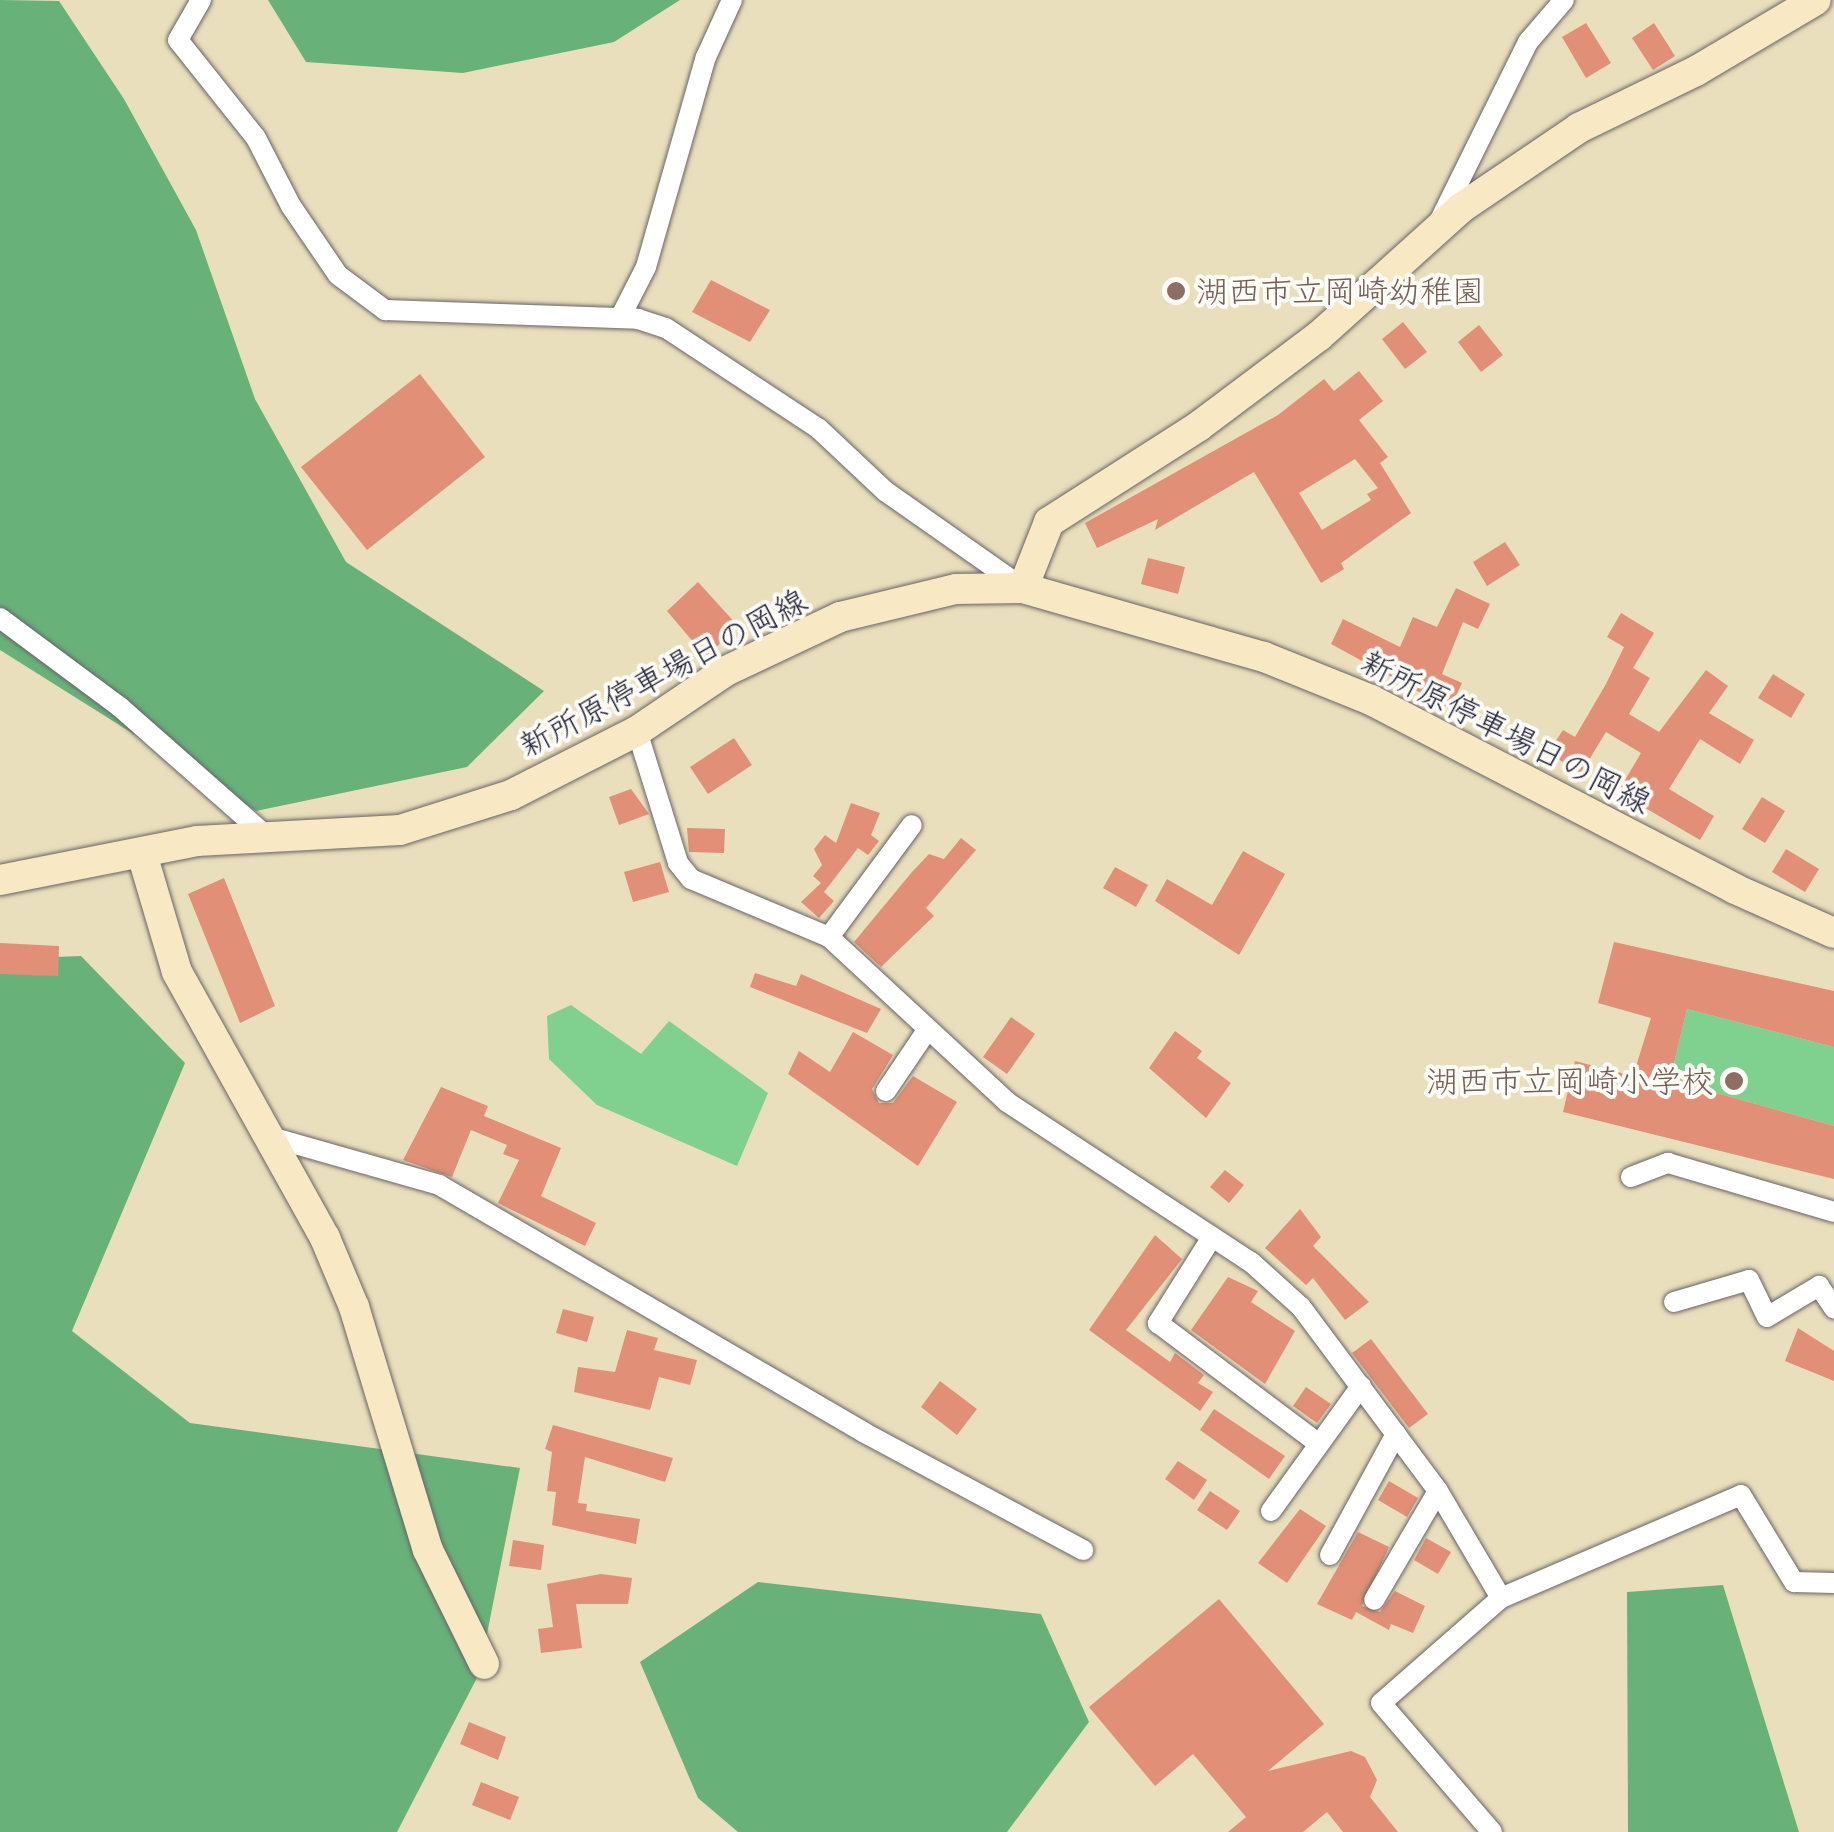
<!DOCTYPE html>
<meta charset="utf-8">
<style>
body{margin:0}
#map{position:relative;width:1834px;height:1832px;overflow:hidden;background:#eadfbc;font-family:"Patrick Hand","Klee One",sans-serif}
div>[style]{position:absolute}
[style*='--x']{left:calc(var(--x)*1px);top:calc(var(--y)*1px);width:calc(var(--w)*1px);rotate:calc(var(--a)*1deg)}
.green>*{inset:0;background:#80d090}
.forest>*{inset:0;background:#68b27a}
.building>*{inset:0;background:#e18f76}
.roads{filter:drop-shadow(0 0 2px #686468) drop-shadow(0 0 2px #686468)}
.street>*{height:20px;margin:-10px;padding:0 10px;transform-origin:10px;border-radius:10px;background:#fff}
.secondary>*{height:30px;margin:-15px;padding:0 15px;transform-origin:15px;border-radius:15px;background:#f8e8c3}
.dots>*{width:28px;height:28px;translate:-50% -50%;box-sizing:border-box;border:5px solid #fdfcf7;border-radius:50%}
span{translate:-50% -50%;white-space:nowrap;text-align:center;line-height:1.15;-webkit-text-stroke:8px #fdfcf7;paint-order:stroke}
.education-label{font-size:32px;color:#785e54}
.left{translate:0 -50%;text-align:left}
.right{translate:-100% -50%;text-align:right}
.street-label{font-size:32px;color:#22223b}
</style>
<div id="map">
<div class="green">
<i style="clip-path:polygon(571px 1005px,641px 1054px,669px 1021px,768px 1093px,737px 1166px,597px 1105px,549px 1059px,547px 1016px)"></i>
<i style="clip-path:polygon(1687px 1009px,1834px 1047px,1834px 1126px,1670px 1080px)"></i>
</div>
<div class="forest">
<i style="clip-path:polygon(0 0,59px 1px,124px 99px,196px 230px,255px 399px,346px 562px,544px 691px,467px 767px,256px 811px,0 650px)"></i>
<i style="clip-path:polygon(268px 0,680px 0,614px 42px,463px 73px,306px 62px)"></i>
<i style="clip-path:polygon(81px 956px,185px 1063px,72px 1331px,190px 1423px,520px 1468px,479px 1674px,397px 1832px,0 1832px,0 959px)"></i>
<i style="clip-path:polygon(758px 1582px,1041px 1614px,1089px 1722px,1007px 1832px,738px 1832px,698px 1798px,640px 1662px)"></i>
<i style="clip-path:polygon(1723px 1585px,1799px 1832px,1628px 1832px,1627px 1592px)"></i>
</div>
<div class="building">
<i style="clip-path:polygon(1586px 23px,1611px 63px,1586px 78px,1562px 37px)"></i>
<i style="clip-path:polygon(1654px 23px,1675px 56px,1653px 70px,1632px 38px)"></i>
<i style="clip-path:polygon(711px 280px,770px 310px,750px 342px,692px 312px)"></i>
<i style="clip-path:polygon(1403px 322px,1427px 352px,1405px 369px,1382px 339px)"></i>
<i style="clip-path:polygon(1479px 325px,1503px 355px,1481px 372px,1458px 342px)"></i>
<i style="clip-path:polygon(evenodd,1359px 371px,1383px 401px,1359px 420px,1388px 457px,1380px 463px,1411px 513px,1341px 563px,1344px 569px,1321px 583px,1254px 472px,1155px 530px,1158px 519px,1097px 548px,1085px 523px,1278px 415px,1324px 379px,1334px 391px,1359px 371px,1355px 459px,1378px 488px,1367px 494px,1371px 500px,1322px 530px,1299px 493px,1355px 459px)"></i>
<i style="clip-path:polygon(420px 374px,485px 457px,367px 550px,301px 467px)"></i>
<i style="clip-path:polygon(1505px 542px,1520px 565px,1487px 586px,1473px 562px)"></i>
<i style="clip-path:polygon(1148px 558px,1185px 567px,1178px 594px,1141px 584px)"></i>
<i style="clip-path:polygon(698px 582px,738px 626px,706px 657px,667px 611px)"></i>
<i style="clip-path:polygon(1456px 588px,1490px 604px,1478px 629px,1463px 622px,1442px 674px,1462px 683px,1450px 709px,1331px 644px,1343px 619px,1400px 647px,1413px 617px,1437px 627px)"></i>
<i style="clip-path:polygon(1621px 613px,1654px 633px,1633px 668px,1650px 678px,1629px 714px,1659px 732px,1706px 670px,1728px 686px,1709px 713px,1754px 740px,1740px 764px,1700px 739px,1669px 789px,1714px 816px,1700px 840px,1618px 792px,1641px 753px,1606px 732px,1581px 773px,1548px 753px,1563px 730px,1575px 737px,1606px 684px,1624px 647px,1607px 637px)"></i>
<i style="clip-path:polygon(1773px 674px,1805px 694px,1791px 718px,1758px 698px)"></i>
<i style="clip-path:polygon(734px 738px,752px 765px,708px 794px,690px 767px)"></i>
<i style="clip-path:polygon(631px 789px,649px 814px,619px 825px,609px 797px)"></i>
<i style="clip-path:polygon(1762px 797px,1785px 811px,1765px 843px,1742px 829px)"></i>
<i style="clip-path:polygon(851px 803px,880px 813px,871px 835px,879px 841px,868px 855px,858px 848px,824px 892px,834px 901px,819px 918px,801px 902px,821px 883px,813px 876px,822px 865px,814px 849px,825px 835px,836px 843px)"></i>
<i style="clip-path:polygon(687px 828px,725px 829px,724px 853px,689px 852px)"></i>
<i style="clip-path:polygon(961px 838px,976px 850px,926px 908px,934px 916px,881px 967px,854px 942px,912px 872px,929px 854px,944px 859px)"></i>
<i style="clip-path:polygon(1786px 849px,1819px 869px,1805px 892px,1772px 872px)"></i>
<i style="clip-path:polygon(1243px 851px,1285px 874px,1239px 955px,1155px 901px,1167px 879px,1212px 905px)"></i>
<i style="clip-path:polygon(660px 862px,669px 892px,633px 902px,624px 872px)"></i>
<i style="clip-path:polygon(1115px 867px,1148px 885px,1136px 907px,1103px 888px)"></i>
<i style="clip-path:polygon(224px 878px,275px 1006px,240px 1023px,188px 894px)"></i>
<i style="clip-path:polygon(1614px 942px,1834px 991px,1834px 1047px,1687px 1009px,1670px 1080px,1834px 1126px,1834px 1179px,1563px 1112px,1575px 1061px,1633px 1076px,1651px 1018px,1598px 1003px)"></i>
<i style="clip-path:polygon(0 943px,59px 946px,58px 976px,0 974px)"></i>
<i style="clip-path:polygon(755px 973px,796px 986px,801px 974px,881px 1009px,867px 1033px,750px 987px)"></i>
<i style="clip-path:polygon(1011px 1017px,1035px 1034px,1007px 1074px,983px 1057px)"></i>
<i style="clip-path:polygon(1175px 1031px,1202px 1051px,1197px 1058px,1231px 1083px,1206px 1118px,1149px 1068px)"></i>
<i style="clip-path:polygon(853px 1032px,893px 1055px,872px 1089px,879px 1103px,893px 1103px,913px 1076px,957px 1102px,918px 1166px,788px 1074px,799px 1051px,830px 1072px)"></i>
<i style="clip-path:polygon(441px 1087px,488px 1106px,484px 1116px,561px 1148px,541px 1196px,596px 1223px,585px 1246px,498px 1203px,519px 1160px,503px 1154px,507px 1145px,471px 1130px,452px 1177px,403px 1160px)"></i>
<i style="clip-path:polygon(1225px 1170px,1244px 1185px,1229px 1203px,1210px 1187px)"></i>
<i style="clip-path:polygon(1300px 1209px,1321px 1237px,1313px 1246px,1369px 1302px,1345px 1320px,1313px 1278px,1306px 1285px,1265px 1248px)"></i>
<i style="clip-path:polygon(1155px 1235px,1182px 1259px,1126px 1330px,1170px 1362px,1175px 1353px,1204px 1375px,1198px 1383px,1213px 1392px,1200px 1411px,1089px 1330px)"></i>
<i style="clip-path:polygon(1228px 1277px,1258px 1291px,1251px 1302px,1295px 1331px,1265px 1384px,1191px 1330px)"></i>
<i style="clip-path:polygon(563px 1309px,594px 1317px,587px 1342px,556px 1333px)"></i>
<i style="clip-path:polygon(1798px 1328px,1834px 1351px,1834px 1381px,1785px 1361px)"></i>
<i style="clip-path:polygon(627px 1330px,658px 1338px,654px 1350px,697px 1360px,690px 1385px,659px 1377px,650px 1410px,574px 1392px,578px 1367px,615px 1372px)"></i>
<i style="clip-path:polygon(1371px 1339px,1428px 1414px,1409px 1428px,1352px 1353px)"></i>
<i style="clip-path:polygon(940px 1381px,977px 1409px,957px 1435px,921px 1407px)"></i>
<i style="clip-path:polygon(1306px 1387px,1331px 1404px,1317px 1423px,1293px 1406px)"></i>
<i style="clip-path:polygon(1214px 1409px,1285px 1456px,1269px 1479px,1200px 1430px)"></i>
<i style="clip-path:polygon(553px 1425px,673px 1458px,665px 1482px,585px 1457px,578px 1503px,587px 1504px,586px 1511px,640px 1519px,636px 1544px,552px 1525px,556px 1492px,547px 1491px,552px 1452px,545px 1449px)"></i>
<i style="clip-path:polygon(1178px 1461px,1207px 1480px,1194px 1500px,1165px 1479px)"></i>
<i style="clip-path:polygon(1389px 1481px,1418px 1498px,1407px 1517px,1378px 1500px)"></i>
<i style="clip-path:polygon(1210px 1491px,1240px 1511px,1227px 1530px,1197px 1510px)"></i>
<i style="clip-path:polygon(1300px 1509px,1326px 1526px,1287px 1583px,1258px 1563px)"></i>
<i style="clip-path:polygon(1358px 1532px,1389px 1547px,1362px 1606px,1380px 1612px,1395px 1591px,1425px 1606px,1413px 1633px,1391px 1624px,1389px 1630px,1356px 1612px,1352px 1620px,1317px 1604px)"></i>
<i style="clip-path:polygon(1426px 1538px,1451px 1552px,1438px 1574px,1414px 1560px)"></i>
<i style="clip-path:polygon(513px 1540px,544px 1545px,541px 1570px,509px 1566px)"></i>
<i style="clip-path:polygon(601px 1574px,632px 1578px,628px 1604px,576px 1604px,582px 1648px,541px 1653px,538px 1629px,553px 1627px,547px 1584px)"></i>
<i style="clip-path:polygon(1219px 1599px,1324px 1724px,1268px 1771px,1351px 1751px,1365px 1757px,1377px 1780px,1370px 1797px,1398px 1832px,1343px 1832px,1327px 1812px,1303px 1832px,1228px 1832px,1246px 1817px,1193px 1754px,1155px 1786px,1089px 1707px)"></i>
<i style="clip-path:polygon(469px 1722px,506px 1737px,498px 1760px,460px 1744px)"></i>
<i style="clip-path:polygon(481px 1782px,519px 1797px,510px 1820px,472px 1805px)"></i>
</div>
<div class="roads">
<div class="street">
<i style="--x:201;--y:0;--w:46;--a:119.9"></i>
<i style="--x:178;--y:40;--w:125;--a:51.5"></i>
<i style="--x:256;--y:138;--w:76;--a:62.8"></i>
<i style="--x:291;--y:206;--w:83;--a:55.7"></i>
<i style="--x:338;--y:275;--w:59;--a:36.7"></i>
<i style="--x:385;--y:310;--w:253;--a:2"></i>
<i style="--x:638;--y:319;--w:29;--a:18"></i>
<i style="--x:666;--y:328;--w:183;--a:33.4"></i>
<i style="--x:819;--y:429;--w:91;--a:43.2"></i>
<i style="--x:885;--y:491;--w:169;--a:35.1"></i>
<i style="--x:1440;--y:220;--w:199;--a:-63.7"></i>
<i style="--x:1528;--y:42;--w:55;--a:-49.4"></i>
<i style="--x:620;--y:318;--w:57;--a:-63"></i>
<i style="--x:646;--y:267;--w:218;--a:-74.1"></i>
<i style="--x:706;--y:57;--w:63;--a:-65.5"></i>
<i style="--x:0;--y:618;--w:149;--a:36.6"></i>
<i style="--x:120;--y:707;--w:193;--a:41.4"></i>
<i style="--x:637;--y:731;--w:138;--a:72.7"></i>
<i style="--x:678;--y:863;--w:21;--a:51"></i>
<i style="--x:691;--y:879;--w:150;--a:22.8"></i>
<i style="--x:829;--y:937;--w:243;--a:42.8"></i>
<i style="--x:1007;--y:1102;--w:292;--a:33.3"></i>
<i style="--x:1251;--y:1262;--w:67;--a:42"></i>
<i style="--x:1301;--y:1307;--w:229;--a:53.3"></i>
<i style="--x:1438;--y:1491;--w:126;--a:120.4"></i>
<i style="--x:829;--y:937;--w:139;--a:-53.5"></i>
<i style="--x:886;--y:1091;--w:71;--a:-55.9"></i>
<i style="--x:271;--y:1137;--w:175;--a:15.9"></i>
<i style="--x:439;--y:1185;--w:491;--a:30.2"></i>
<i style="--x:863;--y:1432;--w:250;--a:28.2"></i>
<i style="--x:1631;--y:1177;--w:40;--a:-21"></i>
<i style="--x:1668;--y:1163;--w:173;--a:16.4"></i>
<i style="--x:1212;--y:1237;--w:102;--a:122.1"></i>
<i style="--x:1158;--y:1323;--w:201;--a:36.9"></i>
<i style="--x:1674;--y:1302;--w:78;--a:-16.3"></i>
<i style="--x:1749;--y:1280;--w:41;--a:64.1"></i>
<i style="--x:1767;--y:1317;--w:61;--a:-30.8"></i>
<i style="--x:1819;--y:1286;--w:27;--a:56"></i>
<i style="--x:1438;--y:1491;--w:124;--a:59.5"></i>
<i style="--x:1501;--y:1598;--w:159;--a:138.8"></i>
<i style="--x:1381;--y:1703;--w:170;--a:49.3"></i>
<i style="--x:1271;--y:1511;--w:154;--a:-54.2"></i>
<i style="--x:1330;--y:1555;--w:138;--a:-61.4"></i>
<i style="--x:1501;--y:1598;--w:261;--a:-23.2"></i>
<i style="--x:1741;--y:1495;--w:102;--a:58.7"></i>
<i style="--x:1794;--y:1582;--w:40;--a:1.4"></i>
</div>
<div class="secondary">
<i style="--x:1023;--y:588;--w:71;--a:-68.5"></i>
<i style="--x:1049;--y:522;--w:178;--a:-32.6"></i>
<i style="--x:1199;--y:426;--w:150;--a:-36.9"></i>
<i style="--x:1319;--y:336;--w:191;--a:-42"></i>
<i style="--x:1461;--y:208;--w:143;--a:-34.1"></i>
<i style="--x:1579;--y:128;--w:130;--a:-26"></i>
<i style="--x:1696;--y:71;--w:139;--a:-30.6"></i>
<i style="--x:142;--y:854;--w:123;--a:73.5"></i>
<i style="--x:177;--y:972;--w:304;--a:60.9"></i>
<i style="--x:325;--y:1238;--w:75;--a:67.2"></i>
<i style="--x:354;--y:1307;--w:254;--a:73.1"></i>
<i style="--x:428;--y:1550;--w:127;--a:63.8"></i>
<i style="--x:0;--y:880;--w:201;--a:-11.2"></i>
<i style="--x:197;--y:841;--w:203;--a:-3.1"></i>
<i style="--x:400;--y:830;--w:116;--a:-17.5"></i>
<i style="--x:511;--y:795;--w:141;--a:-26.9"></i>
<i style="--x:637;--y:731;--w:107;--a:-34"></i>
<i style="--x:726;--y:671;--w:126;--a:-25.3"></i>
<i style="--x:840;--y:617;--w:119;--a:-13.6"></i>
<i style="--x:956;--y:589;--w:67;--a:-0.9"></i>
<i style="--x:1023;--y:588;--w:251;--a:16"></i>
<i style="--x:1264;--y:657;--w:115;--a:21.9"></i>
<i style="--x:1371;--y:700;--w:410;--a:27.4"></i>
<i style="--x:1735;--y:889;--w:108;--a:24"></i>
</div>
</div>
<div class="dots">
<i style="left:1176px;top:291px;background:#8d6e63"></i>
<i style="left:1734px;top:1081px;background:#8d6e63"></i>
</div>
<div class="education-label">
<span class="left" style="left:1196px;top:291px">湖西市立岡崎幼稚園</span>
<span class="right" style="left:1714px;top:1081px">湖西市立岡崎小学校</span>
</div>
<div class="street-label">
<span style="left:663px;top:673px;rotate:-28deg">新所原停車場日の岡線</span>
<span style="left:1506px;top:732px;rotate:27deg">新所原停車場日の岡線</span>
</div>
</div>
